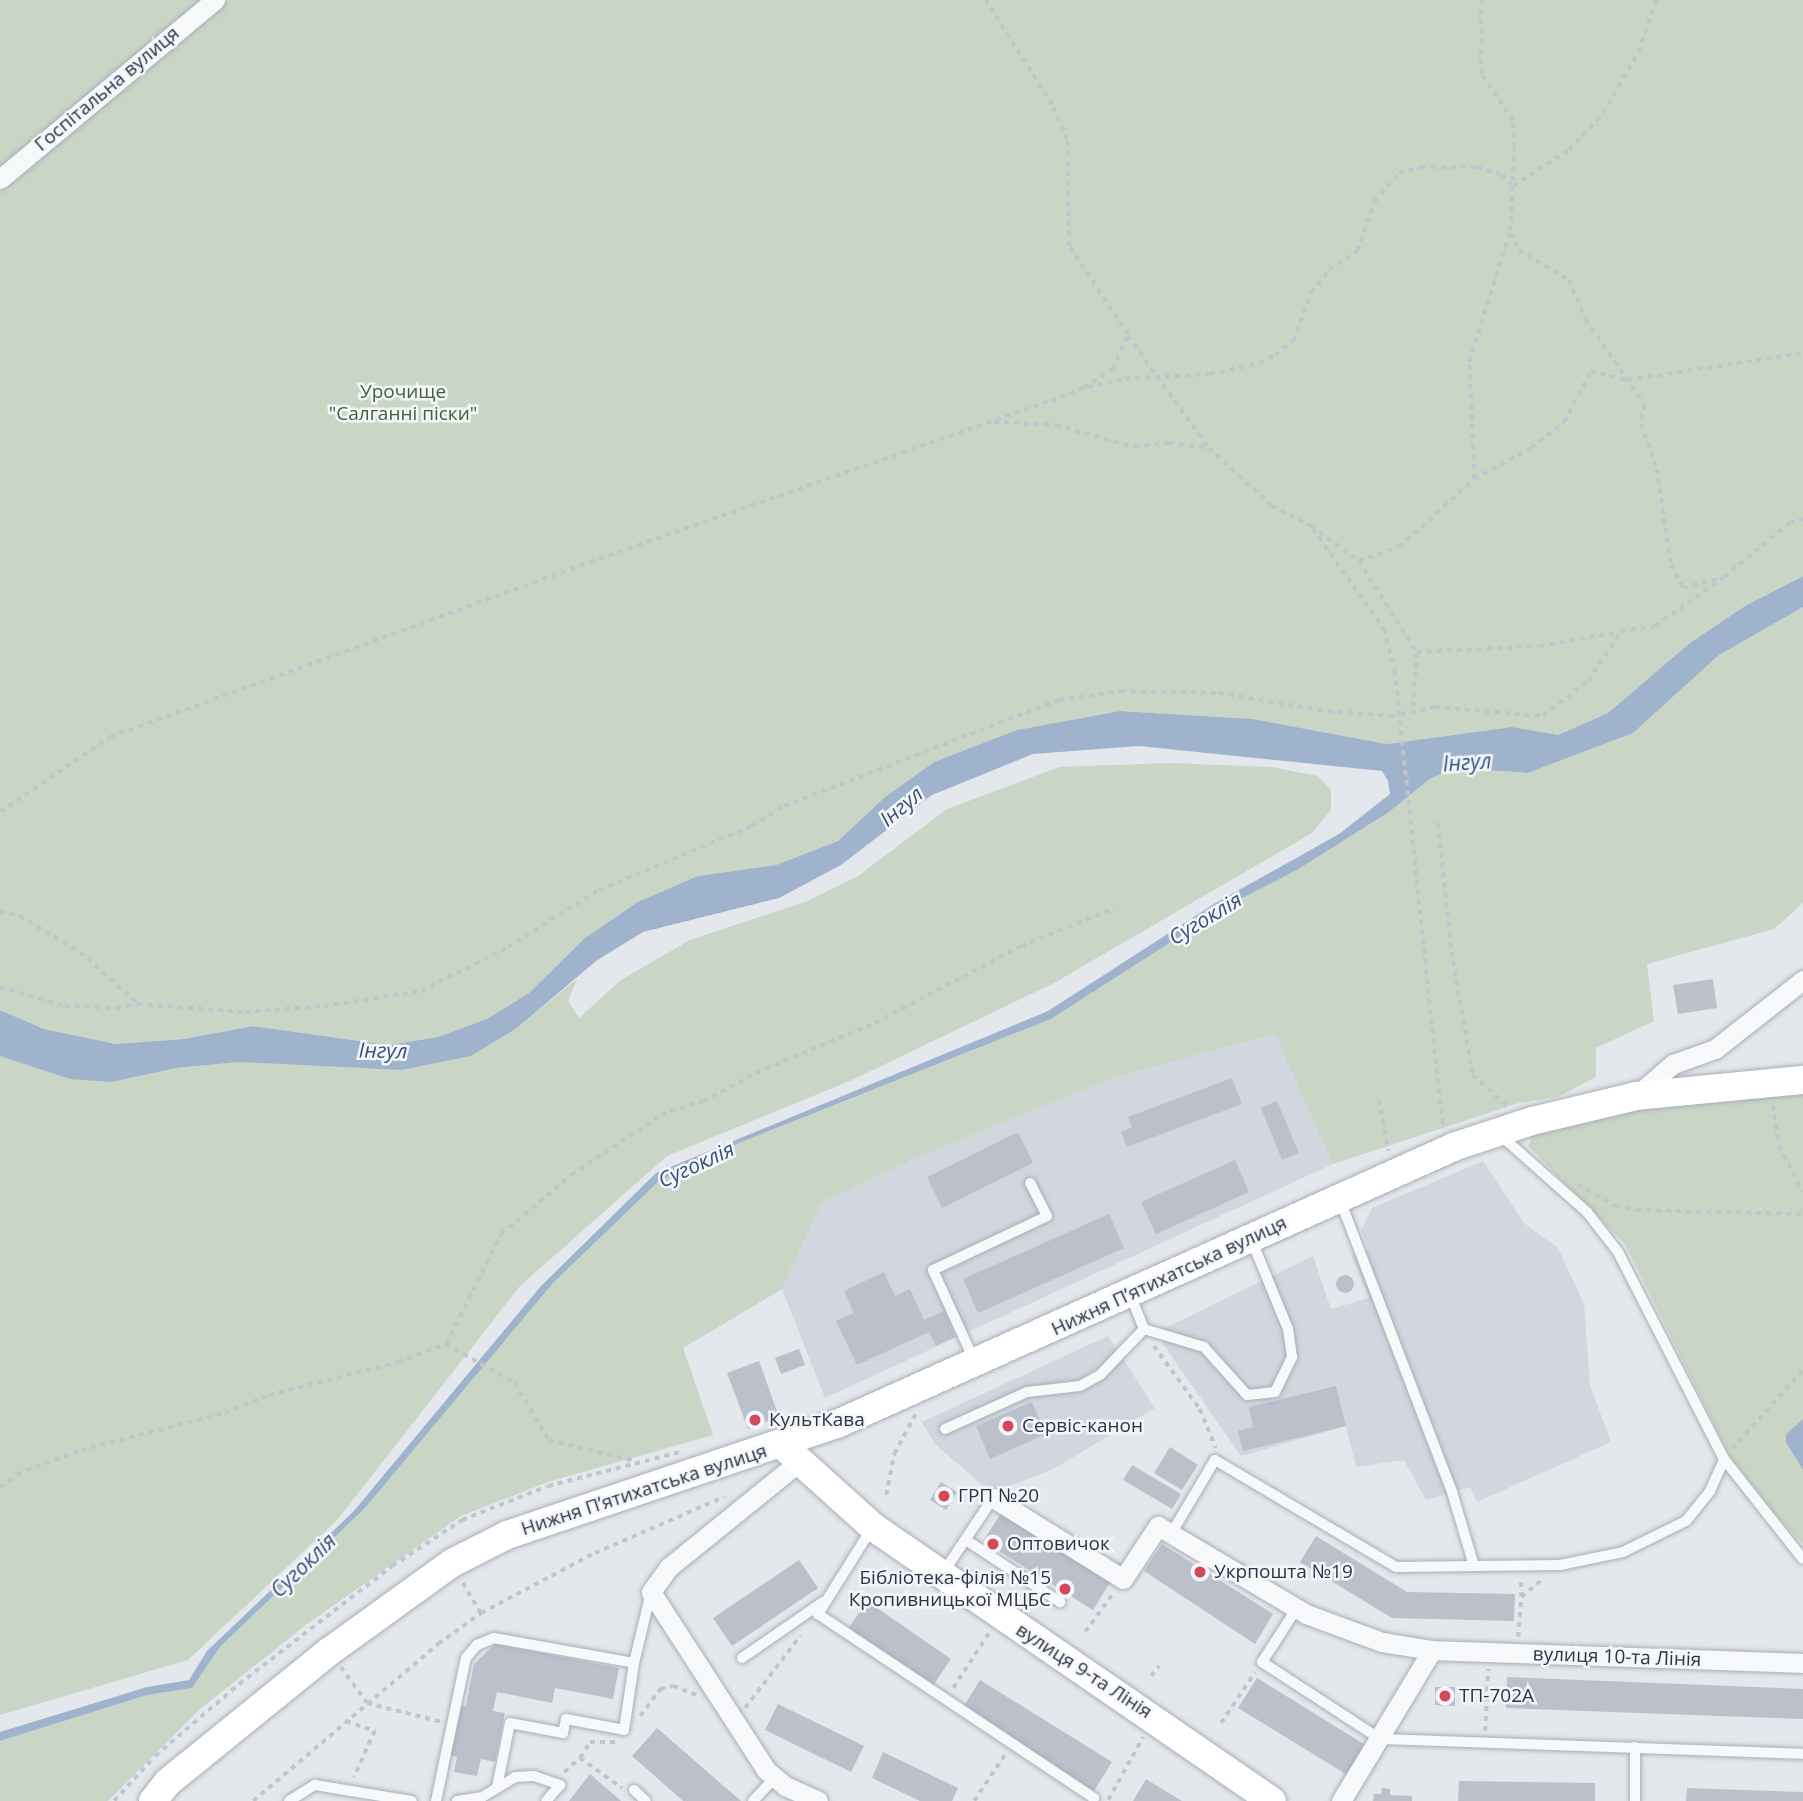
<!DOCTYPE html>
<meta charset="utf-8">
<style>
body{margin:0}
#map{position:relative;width:1803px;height:1801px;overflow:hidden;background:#e4e7ec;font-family:"Open Sans",sans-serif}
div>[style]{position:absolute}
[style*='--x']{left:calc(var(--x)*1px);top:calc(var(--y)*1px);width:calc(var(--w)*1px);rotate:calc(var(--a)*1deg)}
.built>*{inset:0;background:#d2d6de}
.green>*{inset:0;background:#c9d6c5}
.water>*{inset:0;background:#9fb4cc}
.building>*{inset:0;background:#bbc0ca}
.round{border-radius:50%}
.path>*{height:3.5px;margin-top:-1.75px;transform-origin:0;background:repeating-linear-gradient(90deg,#c2c5cb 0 5px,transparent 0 10px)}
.roads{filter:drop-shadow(0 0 2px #a9aeb7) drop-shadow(0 0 2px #a9aeb7)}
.lane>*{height:10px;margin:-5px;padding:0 5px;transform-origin:5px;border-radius:5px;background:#f7f8fa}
.street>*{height:19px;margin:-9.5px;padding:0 9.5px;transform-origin:9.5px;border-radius:9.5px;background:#f7f8fa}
.secondary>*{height:28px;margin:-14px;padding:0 14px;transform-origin:14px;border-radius:14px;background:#fff}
.path-bridge>*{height:3.5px;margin-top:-1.75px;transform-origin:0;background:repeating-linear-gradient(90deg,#c2c5cb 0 5px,transparent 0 10px)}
.dots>*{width:19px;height:19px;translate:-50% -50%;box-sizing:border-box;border:4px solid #f4f6f9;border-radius:50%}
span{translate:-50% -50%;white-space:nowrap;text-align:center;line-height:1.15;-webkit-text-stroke:5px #f4f6f9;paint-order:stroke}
.street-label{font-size:19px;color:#2b3445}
.park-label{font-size:19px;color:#3f6138}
.poi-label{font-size:19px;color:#2b3445}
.left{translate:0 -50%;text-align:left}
.right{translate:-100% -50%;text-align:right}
.water-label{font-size:21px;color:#34527a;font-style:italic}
</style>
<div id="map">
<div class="built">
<i style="clip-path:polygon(1276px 1034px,1333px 1164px,825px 1398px,782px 1289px,822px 1202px,914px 1159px,1117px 1077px)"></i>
<i style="clip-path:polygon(1483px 1161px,1524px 1223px,1558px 1248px,1584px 1304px,1590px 1385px,1611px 1442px,1477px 1502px,1470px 1487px,1426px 1500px,1404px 1460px,1356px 1467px,1346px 1426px,1241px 1456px,1163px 1344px,1165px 1328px,1313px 1256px,1331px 1309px,1369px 1298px,1352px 1256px,1369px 1248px,1361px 1231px,1372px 1208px)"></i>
<i style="clip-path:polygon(1108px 1336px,1155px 1408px,1055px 1468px,1007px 1487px,982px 1485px,935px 1444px,922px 1422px)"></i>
</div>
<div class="green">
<i style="clip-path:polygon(0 0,1803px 0,1803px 576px,1745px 606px,1690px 643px,1608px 713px,1558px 735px,1512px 727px,1387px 744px,1253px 719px,1120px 711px,1017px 730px,934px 762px,885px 797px,838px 841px,776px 865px,698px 876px,585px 938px,529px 993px,487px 1019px,438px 1037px,388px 1045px,253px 1026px,184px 1039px,116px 1044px,44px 1029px,0 1010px)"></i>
<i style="clip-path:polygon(1803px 607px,1803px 903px,1774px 929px,1647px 964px,1654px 1021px,1596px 1048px,1596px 1077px,1558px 1097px,1519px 1103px,1333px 1164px,1275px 1034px,1117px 1077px,914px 1159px,822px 1202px,782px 1289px,683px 1348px,713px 1435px,548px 1482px,461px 1516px,307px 1624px,199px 1710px,108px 1801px,0 1801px,0 1741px,147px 1695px,192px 1688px,220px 1647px,365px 1508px,553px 1283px,659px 1181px,739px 1143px,1051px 1019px,1227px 906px,1297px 870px,1389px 812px,1431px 778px,1456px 768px,1528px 773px,1633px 733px,1719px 655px)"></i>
<i style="clip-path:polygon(1169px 763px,1271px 767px,1318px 776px,1331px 790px,1331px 810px,1312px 833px,1054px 983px,852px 1080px,667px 1156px,520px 1286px,338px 1519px,188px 1660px,0 1715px,0 1056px,176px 1068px,239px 1062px,402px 1070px,471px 1056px,517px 1028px,577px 979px,568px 1001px,579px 1018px,621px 980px,690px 940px,805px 902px,858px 876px,947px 809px,1059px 767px)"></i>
<i style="clip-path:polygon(1803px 1088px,1803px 1544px,1763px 1502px,1730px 1456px,1625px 1244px,1528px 1146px,1533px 1134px,1599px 1112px)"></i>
</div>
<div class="water">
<i style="clip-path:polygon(1803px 576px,1803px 607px,1719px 655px,1633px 733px,1528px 773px,1456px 768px,1431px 778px,1389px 812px,1297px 870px,1227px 906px,1051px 1019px,739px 1143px,659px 1181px,553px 1283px,365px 1508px,220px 1647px,192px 1688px,147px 1695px,0 1741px,0 1732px,147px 1687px,189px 1680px,207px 1651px,353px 1512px,541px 1286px,656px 1173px,1048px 1011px,1214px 904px,1339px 834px,1390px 794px,1388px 781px,1382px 771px,1139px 746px,1033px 754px,932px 795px,841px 865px,779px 898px,643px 932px,596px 961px,517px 1028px,471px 1056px,402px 1070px,239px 1062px,176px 1068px,111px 1082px,70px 1079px,0 1056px,0 1010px,44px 1029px,116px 1044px,184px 1039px,253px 1026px,388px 1045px,438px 1037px,487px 1019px,529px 993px,585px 938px,638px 902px,698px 876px,776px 865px,838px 841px,885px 797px,934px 762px,1017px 730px,1120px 711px,1253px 719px,1387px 744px,1512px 727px,1558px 735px,1608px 713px,1690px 643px,1745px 606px)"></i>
<i style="clip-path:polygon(1803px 1419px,1803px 1470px,1786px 1442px,1786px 1434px)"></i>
</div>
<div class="building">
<i style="clip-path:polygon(1713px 979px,1717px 1008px,1678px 1014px,1673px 985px)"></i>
<i style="clip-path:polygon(1232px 1078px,1242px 1104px,1127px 1147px,1121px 1132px,1132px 1127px,1128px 1117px)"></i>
<i style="clip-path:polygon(1277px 1101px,1299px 1153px,1282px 1160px,1261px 1108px)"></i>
<i style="clip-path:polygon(1018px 1132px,1033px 1163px,942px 1208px,927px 1177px)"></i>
<i style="clip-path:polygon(1235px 1160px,1249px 1192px,1156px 1234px,1141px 1202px)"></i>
<i style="clip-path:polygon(1109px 1214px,1124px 1248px,978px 1313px,963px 1279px)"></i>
<i style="clip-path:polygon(884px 1272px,895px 1296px,910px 1289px,924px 1320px,944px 1311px,955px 1337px,936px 1346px,929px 1332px,857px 1365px,836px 1321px,854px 1313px,844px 1291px)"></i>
<i class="round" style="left:1336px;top:1275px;width:18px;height:18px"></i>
<i style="clip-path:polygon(799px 1349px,805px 1365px,781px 1374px,775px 1358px)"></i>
<i style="clip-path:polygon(759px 1361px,779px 1417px,748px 1429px,727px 1373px)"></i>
<i style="clip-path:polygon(1336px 1386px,1346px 1426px,1243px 1451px,1238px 1431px,1253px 1427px,1249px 1407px)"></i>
<i style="clip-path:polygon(1032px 1402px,1046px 1434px,990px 1459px,976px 1426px)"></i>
<i style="clip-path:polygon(1170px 1447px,1198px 1465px,1182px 1490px,1154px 1473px)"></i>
<i style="clip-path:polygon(1132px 1465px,1181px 1494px,1172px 1509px,1123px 1480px)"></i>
<i style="clip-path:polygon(941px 1482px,957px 1492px,946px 1510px,930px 1500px)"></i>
<i style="clip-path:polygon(1002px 1512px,1111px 1581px,1093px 1610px,983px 1541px)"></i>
<i style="clip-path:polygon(1316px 1536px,1407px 1592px,1515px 1594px,1514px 1621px,1392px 1618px,1300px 1562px)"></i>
<i style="clip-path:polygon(1162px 1544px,1273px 1614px,1255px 1644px,1144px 1571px)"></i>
<i style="clip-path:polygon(799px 1560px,818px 1588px,732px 1646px,713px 1618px)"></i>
<i style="clip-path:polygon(867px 1601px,951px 1659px,932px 1687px,848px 1629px)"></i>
<i style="clip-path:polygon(495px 1644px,619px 1668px,613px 1699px,555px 1688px,552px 1703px,497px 1692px,493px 1711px,505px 1713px,495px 1762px,481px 1759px,477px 1776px,454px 1772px,457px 1757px,450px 1755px,460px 1705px,466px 1706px,474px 1664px)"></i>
<i style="clip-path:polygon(1507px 1677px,1803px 1689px,1803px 1719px,1506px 1708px)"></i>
<i style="clip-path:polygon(1257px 1678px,1367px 1746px,1349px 1776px,1238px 1708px)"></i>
<i style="clip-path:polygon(980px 1680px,1112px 1762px,1094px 1791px,962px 1709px)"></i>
<i style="clip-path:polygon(1435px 1687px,1455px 1687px,1455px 1706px,1435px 1705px)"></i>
<i style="clip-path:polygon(778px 1704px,864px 1746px,851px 1772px,765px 1730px)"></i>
<i style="clip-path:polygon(657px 1728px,741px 1801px,683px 1801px,632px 1756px)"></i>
<i style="clip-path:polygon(883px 1752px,958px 1788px,952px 1801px,920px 1801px,872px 1778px)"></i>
<i style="clip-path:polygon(590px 1774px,621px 1801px,569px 1801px)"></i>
<i style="clip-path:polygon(1146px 1779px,1167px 1792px,1182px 1801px,1133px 1801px)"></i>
<i style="clip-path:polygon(1459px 1781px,1595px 1783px,1595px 1801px,1458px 1801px)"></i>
<i style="clip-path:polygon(1382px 1788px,1390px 1789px,1390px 1795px,1412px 1796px,1412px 1801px,1373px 1801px,1374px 1794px,1381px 1794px)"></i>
<i style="clip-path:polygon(1687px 1788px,1803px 1792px,1803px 1801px,1686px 1801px)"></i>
</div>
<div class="path">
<i style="--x:1511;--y:233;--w:19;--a:65"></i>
<i style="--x:1519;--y:250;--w:58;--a:31"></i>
<i style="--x:1569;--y:280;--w:43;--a:67"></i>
<i style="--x:1586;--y:320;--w:103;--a:55.2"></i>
<i style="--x:1645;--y:405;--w:19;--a:102"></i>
<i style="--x:1641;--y:424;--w:48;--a:70.4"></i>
<i style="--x:1657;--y:469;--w:97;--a:81.7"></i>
<i style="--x:1671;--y:565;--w:26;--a:62"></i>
<i style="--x:1683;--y:588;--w:39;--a:-15"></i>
<i style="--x:1128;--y:336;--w:138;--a:54.1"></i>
<i style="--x:1209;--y:448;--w:86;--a:42.6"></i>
<i style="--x:1272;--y:506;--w:44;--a:27.1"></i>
<i style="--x:1311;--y:526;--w:59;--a:36.1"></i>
<i style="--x:1359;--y:561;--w:108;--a:57.5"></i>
<i style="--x:1417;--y:652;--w:60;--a:93.8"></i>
<i style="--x:1088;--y:387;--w:38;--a:-12"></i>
<i style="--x:1125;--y:379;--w:85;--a:-3.4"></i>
<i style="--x:1210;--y:374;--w:51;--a:-12.4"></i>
<i style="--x:1260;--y:363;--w:17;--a:-28"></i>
<i style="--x:1275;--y:355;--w:23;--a:-38"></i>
<i style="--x:1293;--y:341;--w:51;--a:-69.4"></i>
<i style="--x:1311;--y:293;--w:29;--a:-52"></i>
<i style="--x:1329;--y:270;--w:34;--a:-34"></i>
<i style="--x:1357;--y:251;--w:52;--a:-70.9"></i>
<i style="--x:1374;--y:202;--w:38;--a:-49"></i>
<i style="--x:1399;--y:173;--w:23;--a:-15"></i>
<i style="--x:1421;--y:167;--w:56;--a:0"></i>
<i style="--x:1477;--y:167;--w:27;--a:17"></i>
<i style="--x:1503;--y:175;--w:15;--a:48"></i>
<i style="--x:1513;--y:186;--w:67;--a:-32.7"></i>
<i style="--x:1569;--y:150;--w:50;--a:-47.4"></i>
<i style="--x:1603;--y:113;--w:70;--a:-60.2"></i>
<i style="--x:1638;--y:52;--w:55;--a:-70.9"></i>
<i style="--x:994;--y:422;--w:62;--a:2.8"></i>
<i style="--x:1056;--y:425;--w:81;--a:15.8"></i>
<i style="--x:1134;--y:447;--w:35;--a:-7"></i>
<i style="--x:1169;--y:443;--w:40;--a:7.1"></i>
<i style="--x:1474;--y:479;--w:117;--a:-92.4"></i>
<i style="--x:1469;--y:362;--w:137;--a:-72.6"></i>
<i style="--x:1510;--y:231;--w:83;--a:-87.2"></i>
<i style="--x:1514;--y:148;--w:27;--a:-92"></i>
<i style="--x:1513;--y:121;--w:57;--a:-124.2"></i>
<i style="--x:1481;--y:74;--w:74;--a:-90"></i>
<i style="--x:1313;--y:529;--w:123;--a:54.6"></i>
<i style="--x:1384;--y:629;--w:43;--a:75.3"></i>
<i style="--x:1359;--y:561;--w:42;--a:-19.3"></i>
<i style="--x:1399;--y:547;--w:101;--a:-42.2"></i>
<i style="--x:1474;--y:479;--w:65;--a:-28.5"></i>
<i style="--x:1531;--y:448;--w:42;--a:-38.2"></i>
<i style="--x:1564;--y:422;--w:58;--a:-62.1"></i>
<i style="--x:1591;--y:371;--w:38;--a:14"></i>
<i style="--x:1628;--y:380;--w:177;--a:-8.8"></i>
<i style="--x:1417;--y:652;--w:123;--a:-2.8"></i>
<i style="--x:1540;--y:646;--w:81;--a:-9.9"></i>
<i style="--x:0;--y:812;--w:133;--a:-34.3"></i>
<i style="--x:110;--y:737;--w:511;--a:-20.03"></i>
<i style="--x:590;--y:562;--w:488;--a:-19.3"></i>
<i style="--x:1051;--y:401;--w:35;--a:-22"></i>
<i style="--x:1084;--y:388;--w:34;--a:-34"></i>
<i style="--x:1112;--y:369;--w:38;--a:-65"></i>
<i style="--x:1128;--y:335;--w:107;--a:-123.5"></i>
<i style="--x:1069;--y:246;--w:106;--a:-91.1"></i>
<i style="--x:1067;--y:140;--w:38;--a:-113"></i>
<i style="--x:1052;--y:105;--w:125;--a:-122.5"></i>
<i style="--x:1438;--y:823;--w:139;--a:83.8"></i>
<i style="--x:1453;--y:961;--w:116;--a:80"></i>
<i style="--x:1473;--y:1075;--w:47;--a:42.4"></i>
<i style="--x:0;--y:911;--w:21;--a:14"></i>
<i style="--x:20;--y:916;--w:70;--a:31"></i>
<i style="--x:80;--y:952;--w:78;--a:41.9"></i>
<i style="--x:0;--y:987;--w:68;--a:16.3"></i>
<i style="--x:65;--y:1006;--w:51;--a:2.2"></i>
<i style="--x:116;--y:1008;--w:22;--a:-10"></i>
<i style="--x:138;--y:1004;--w:107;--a:4.3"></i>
<i style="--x:245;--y:1012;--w:79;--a:-4.3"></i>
<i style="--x:324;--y:1006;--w:98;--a:-8.8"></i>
<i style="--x:421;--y:991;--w:97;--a:-26.8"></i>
<i style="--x:508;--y:947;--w:107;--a:-32.1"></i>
<i style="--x:599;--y:890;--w:166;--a:-22.7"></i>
<i style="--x:752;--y:826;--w:38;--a:-32"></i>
<i style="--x:784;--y:806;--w:295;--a:-21.1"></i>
<i style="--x:1059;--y:700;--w:63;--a:-8.3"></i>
<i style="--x:1121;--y:691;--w:98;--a:1.2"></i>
<i style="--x:1219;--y:693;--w:100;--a:9.7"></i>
<i style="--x:1318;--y:710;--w:73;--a:4.7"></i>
<i style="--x:1391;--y:716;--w:45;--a:-11.6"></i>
<i style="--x:1435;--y:707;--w:108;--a:4.8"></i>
<i style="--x:1543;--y:716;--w:57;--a:-37.9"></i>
<i style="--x:1588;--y:681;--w:60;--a:-56.6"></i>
<i style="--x:1621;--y:631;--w:34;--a:-8"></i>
<i style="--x:1655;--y:626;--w:85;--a:-35.4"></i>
<i style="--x:1724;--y:577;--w:85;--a:-39.7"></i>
<i style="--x:1789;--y:523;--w:15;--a:-16"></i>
<i style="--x:1440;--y:1099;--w:30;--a:82"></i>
<i style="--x:1379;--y:1100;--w:52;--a:78.9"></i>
<i style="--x:1773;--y:1105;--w:41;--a:81.7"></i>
<i style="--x:1779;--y:1146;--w:51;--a:61.9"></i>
<i style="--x:1578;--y:1184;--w:43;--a:30.7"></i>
<i style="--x:1615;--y:1206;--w:21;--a:11"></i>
<i style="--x:1636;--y:1210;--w:167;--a:1.4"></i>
<i style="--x:446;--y:1344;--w:123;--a:-63.4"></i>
<i style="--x:501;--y:1234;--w:92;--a:-40.1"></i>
<i style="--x:571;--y:1175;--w:108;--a:-33.7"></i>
<i style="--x:661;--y:1115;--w:44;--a:-18.4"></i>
<i style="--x:703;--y:1101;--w:60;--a:-27.8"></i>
<i style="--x:756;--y:1073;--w:129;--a:-22.8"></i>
<i style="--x:875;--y:1023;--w:165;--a:-27.8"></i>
<i style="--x:1021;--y:946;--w:101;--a:-22"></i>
<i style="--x:1154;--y:1346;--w:78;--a:53.9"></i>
<i style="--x:1200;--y:1409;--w:42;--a:67.7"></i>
<i style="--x:1732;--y:1449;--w:106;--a:-48.1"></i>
<i style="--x:0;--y:1488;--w:22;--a:-39"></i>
<i style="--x:17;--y:1474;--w:68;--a:-20.6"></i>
<i style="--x:81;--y:1450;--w:149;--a:-14.4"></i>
<i style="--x:225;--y:1413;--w:48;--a:-22.2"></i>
<i style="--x:269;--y:1395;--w:133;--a:-14.3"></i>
<i style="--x:398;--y:1362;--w:51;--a:-20.6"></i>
<i style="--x:446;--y:1344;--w:79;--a:29.5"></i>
<i style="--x:515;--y:1383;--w:66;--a:59.2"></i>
<i style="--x:549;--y:1440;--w:89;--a:13.7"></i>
<i style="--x:886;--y:1495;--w:42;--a:-79"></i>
<i style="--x:894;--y:1454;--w:47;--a:-61.8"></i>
<i style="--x:463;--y:1583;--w:35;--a:59"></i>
<i style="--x:1521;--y:1597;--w:18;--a:-90"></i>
<i style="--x:1085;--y:1632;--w:49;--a:-54.1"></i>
<i style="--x:1518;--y:1637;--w:40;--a:-85.7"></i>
<i style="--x:1521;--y:1597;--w:30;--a:-40"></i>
<i style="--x:341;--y:1667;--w:44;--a:54.2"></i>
<i style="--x:367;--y:1703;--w:77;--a:14.2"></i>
<i style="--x:1151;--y:1676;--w:13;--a:-51"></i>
<i style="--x:953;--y:1688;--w:66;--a:-56.8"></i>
<i style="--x:745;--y:1708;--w:91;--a:-52.6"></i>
<i style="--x:640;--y:1716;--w:34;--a:-53"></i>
<i style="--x:660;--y:1689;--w:13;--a:-13"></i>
<i style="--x:673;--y:1686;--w:25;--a:21"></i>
<i style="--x:346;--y:1721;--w:31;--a:19"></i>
<i style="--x:375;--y:1731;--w:51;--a:114.1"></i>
<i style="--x:1221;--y:1723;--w:61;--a:-56.3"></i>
<i style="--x:1485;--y:1731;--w:62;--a:-87.2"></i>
<i style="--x:580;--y:1758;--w:19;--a:-58"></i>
<i style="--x:590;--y:1742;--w:30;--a:0"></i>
<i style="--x:564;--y:1772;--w:21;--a:-41"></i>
<i style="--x:580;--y:1758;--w:52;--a:35.5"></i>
<i style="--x:1108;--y:1800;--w:72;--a:-60.9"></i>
<i style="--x:114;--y:1801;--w:61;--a:-47.7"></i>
<i style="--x:155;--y:1756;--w:111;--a:-40.6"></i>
<i style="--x:239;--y:1684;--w:193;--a:-37.6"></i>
<i style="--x:392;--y:1566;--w:84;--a:-33.3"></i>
<i style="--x:462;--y:1520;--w:92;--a:-21.6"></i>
<i style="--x:548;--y:1486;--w:135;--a:-14.5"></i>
<i style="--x:253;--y:1801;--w:243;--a:-40.3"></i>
<i style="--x:438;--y:1644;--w:53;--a:-35.8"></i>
<i style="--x:481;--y:1613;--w:129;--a:-27.8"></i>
<i style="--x:595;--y:1553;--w:141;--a:-23.5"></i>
<i style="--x:974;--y:1801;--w:58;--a:-56.3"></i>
</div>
<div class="roads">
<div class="lane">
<i style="--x:1499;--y:1134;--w:118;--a:41.6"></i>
<i style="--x:1587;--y:1212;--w:51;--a:52.2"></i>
<i style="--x:1618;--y:1252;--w:233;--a:62.9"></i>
<i style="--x:1724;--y:1459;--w:127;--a:51.7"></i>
<i style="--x:1340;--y:1200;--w:313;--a:69"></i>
<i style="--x:1452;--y:1492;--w:77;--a:73.4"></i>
<i style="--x:1144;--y:1329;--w:63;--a:16.7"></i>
<i style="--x:1204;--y:1347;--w:64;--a:48.1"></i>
<i style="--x:1247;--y:1395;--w:28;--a:-6"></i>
<i style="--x:1275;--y:1392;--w:39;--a:-64"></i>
<i style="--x:1292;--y:1357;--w:28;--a:-98"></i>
<i style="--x:1288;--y:1329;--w:97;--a:-112.3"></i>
<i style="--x:974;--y:1360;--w:99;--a:-114.5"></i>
<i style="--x:933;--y:1270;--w:126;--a:-25.3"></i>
<i style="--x:1047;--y:1216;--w:37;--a:-117"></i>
<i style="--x:945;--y:1429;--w:90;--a:-24.3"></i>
<i style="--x:1027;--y:1392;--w:53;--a:-6.5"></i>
<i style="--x:1080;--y:1386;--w:23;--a:-29"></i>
<i style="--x:1100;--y:1375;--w:64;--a:-46.3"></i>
<i style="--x:1144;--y:1329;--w:35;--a:-112"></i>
<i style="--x:872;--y:1528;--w:102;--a:122.1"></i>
<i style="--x:818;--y:1614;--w:332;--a:33.7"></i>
<i style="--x:1171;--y:1534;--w:86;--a:-59.3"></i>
<i style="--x:1215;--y:1460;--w:210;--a:30.6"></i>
<i style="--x:1396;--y:1567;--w:164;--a:-0.7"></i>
<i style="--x:1560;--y:1565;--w:64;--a:-11.7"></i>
<i style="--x:1623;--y:1552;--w:70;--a:-26.2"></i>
<i style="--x:1686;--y:1521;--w:38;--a:-51"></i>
<i style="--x:1710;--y:1491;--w:35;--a:-66"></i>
<i style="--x:966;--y:1540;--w:113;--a:33.4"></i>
<i style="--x:943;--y:1573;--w:90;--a:-56.3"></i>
<i style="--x:1297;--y:1608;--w:64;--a:122.9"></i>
<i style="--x:1262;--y:1662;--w:141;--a:33.1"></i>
<i style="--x:1380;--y:1739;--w:423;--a:2"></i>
<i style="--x:742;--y:1658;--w:98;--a:-34.7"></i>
<i style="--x:1635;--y:1747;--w:54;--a:90"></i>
<i style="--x:497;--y:1787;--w:65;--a:-78.5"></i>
<i style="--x:510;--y:1723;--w:54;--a:10.7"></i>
<i style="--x:563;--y:1733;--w:14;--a:-78"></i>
<i style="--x:566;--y:1719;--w:59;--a:10.7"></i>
<i style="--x:624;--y:1730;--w:68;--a:-81.5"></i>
<i style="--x:634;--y:1790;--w:16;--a:43"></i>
<i style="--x:289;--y:1801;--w:31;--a:-32"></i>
<i style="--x:315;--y:1785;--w:98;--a:9.4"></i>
<i style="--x:436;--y:1801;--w:146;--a:-78.2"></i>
<i style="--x:466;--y:1658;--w:17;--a:-50"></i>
<i style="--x:477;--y:1645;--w:18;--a:-22"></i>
<i style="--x:494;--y:1638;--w:142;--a:10.1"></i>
<i style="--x:634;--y:1663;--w:73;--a:-76.5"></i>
<i style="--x:457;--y:1801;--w:25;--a:-9"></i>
<i style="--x:482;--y:1797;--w:39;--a:-31"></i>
<i style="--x:515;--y:1777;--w:19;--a:-3"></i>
<i style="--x:534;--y:1776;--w:28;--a:19"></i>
<i style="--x:560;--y:1785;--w:21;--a:131"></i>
<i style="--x:753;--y:1801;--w:33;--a:-47"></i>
</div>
<div class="street">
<i style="--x:0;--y:179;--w:280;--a:-39.8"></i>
<i style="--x:1636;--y:1096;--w:49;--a:-40.9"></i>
<i style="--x:1673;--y:1064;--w:45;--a:-19.7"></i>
<i style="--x:1715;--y:1049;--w:112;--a:-38.1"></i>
<i style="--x:800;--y:1461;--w:169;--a:141"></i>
<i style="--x:669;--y:1567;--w:31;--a:126"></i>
<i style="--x:651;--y:1592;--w:212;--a:57.1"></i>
<i style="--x:766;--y:1770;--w:25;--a:40"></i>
<i style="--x:785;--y:1786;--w:36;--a:24"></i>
<i style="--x:993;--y:1498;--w:153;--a:31.9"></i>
<i style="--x:1123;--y:1579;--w:64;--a:-56.6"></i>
<i style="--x:1158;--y:1526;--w:172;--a:30.7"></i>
<i style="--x:1306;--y:1614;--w:81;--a:20.2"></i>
<i style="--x:1382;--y:1642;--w:51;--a:9.1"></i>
<i style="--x:1432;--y:1650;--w:371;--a:2"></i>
<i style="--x:1341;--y:1801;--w:176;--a:-58.9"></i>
</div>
<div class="secondary">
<i style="--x:782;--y:1445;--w:122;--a:42"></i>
<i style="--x:873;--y:1527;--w:484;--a:34.5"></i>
<i style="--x:153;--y:1801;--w:24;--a:-52"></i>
<i style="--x:168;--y:1782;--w:208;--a:-39"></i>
<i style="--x:330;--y:1651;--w:150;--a:-35.8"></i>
<i style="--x:452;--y:1563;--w:62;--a:-27"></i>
<i style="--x:507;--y:1535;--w:348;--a:-18.6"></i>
<i style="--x:837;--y:1424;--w:679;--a:-24.19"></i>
<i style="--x:1456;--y:1146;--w:80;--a:-18.2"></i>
<i style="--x:1532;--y:1121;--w:107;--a:-13.5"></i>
<i style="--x:1636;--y:1096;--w:168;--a:-5.5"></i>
</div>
</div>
<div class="path-bridge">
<i style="--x:1395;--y:671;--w:430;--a:84"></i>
</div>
<div class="dots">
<i style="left:755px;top:1420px;background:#d1495b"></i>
<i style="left:1008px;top:1426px;background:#d1495b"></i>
<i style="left:944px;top:1496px;background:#d1495b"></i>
<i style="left:993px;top:1544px;background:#d1495b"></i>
<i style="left:1200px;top:1572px;background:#d1495b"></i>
<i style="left:1065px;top:1589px;background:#d1495b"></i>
<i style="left:1445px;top:1696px;background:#d1495b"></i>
</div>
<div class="street-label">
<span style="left:107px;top:89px;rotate:-40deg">Госпітальна вулиця</span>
<span style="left:1169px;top:1276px;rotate:-25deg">Нижня Пʼятихатська вулиця</span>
<span style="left:644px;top:1490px;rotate:-18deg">Нижня Пʼятихатська вулиця</span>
<span style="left:1617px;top:1657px;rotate:2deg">вулиця 10-та Лінія</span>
<span style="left:1084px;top:1671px;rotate:33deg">вулиця 9-та Лінія</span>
</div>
<div class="park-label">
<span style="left:403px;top:403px">Урочище<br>"Салганні піски"</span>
</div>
<div class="poi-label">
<span class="left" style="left:769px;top:1420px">КультКава</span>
<span class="left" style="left:1022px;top:1426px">Сервіс-канон</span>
<span class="left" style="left:958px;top:1496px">ГРП №20</span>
<span class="left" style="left:1007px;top:1544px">Оптовичок</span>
<span class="left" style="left:1214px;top:1572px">Укрпошта №19</span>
<span class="right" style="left:1051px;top:1589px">Бібліотека-філія №15<br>Кропивницької МЦБС</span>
<span class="left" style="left:1459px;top:1696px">ТП-702А</span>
</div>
<div class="water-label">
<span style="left:1467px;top:762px;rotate:-4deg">Інгул</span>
<span style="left:901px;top:806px;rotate:-40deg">Інгул</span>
<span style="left:1205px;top:918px;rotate:-31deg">Сугоклія</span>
<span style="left:383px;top:1050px;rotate:1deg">Інгул</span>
<span style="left:696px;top:1164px;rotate:-25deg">Сугоклія</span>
<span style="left:303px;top:1565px;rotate:-44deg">Сугоклія</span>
</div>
</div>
